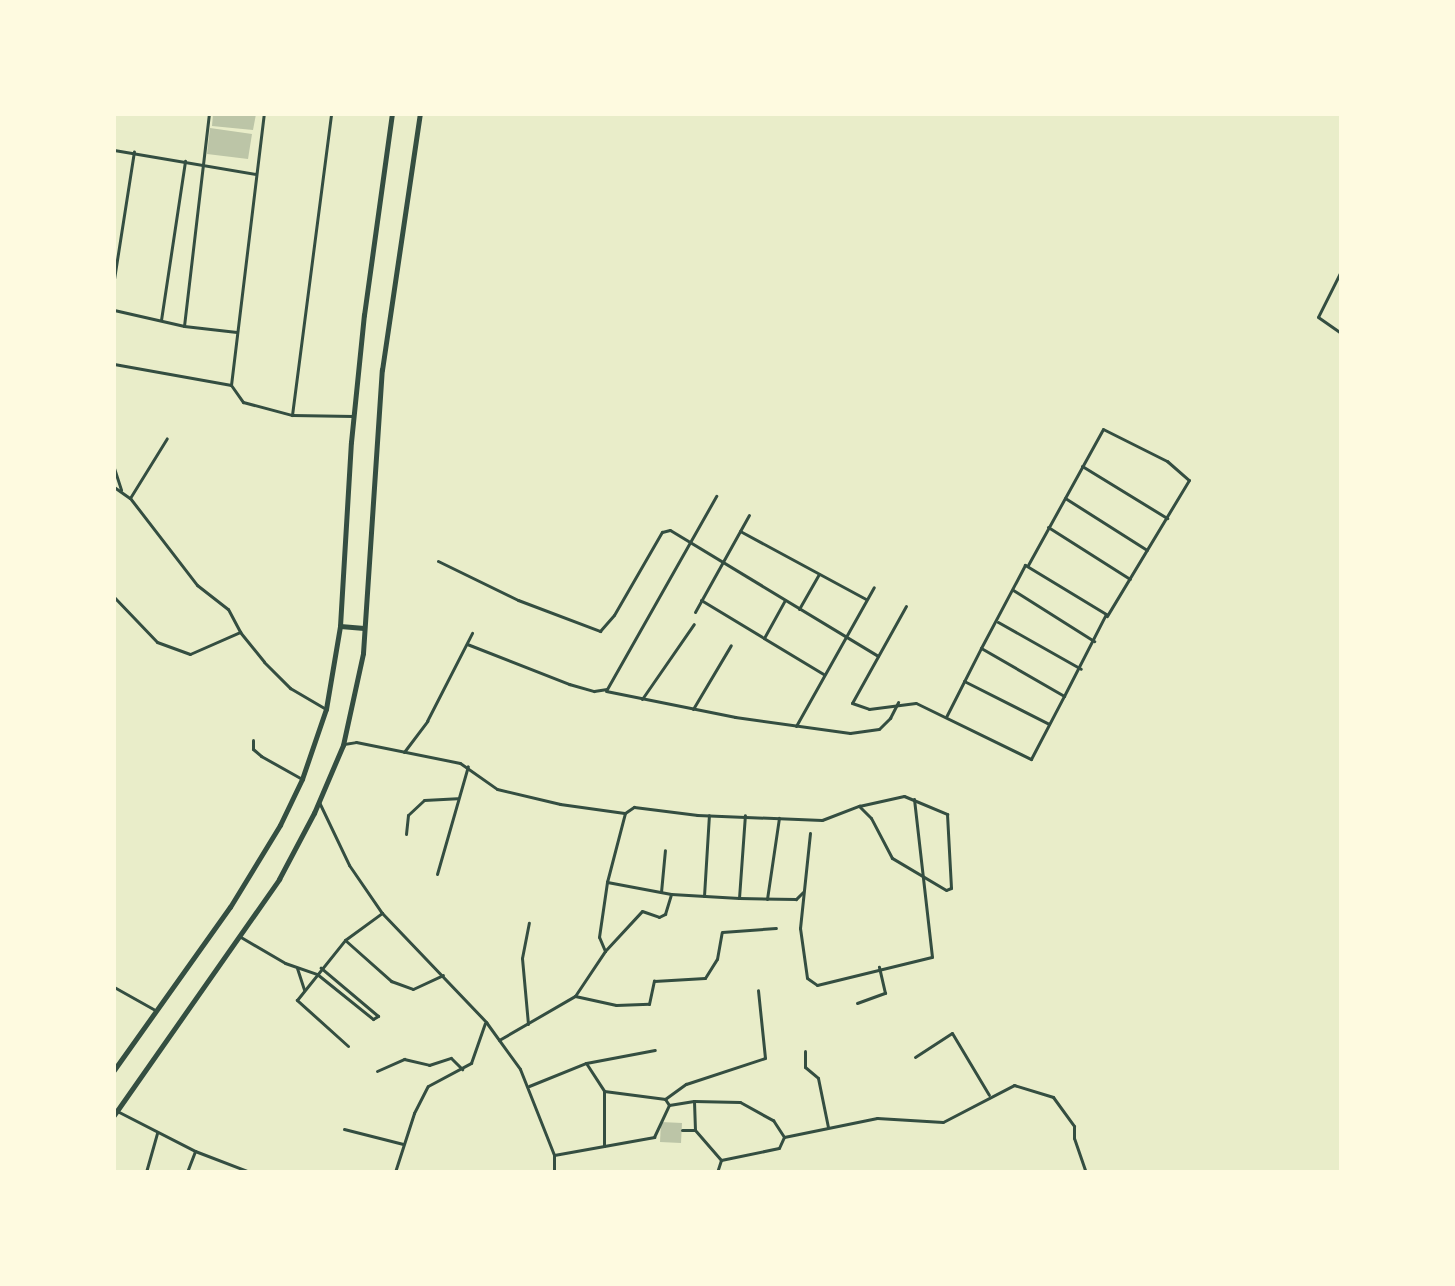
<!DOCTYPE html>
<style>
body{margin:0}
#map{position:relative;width:1455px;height:1286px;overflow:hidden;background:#e9edc9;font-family:"Source Sans 3",sans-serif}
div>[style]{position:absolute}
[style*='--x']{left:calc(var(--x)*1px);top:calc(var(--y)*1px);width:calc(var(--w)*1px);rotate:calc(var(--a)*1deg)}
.building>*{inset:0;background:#bcc5a7}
.minor>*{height:3px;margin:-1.5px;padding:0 1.5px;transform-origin:1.5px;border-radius:1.5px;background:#344e41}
.trunk>*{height:5px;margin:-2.5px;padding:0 2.5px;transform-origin:2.5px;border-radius:2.5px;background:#344e41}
span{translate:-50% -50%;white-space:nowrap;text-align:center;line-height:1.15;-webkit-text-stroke:6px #fefae0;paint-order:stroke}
.frame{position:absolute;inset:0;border:116px solid #fefae0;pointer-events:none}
</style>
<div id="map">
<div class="building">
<i style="clip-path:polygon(213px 114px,256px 114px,253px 130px,212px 126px)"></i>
<i style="clip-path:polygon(210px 128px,252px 134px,248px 159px,207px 154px)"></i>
<i style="clip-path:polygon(661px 1122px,682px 1123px,681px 1143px,660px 1142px)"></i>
</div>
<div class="minor">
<i style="--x:114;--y:150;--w:144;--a:9.6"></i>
<i style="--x:1341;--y:271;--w:51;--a:116.6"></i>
<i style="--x:1318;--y:317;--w:28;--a:35"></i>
<i style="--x:114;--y:279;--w:129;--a:-81.1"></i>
<i style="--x:114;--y:310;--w:72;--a:12.9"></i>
<i style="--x:184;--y:326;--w:53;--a:6.5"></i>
<i style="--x:161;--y:320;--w:161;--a:-81.4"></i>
<i style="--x:184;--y:326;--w:213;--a:-83.3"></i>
<i style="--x:114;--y:364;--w:119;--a:10.2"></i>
<i style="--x:231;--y:385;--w:273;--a:-83.1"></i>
<i style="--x:231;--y:385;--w:21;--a:55"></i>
<i style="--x:243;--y:402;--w:51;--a:14.9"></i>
<i style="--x:292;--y:415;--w:61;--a:0.9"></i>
<i style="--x:292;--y:415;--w:304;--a:-82.6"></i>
<i style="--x:1082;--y:466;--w:100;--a:31.5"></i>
<i style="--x:114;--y:468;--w:23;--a:72"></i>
<i style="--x:114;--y:487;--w:19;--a:35"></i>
<i style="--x:130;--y:498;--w:110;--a:52.4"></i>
<i style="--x:197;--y:585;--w:39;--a:38"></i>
<i style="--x:228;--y:609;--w:26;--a:62"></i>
<i style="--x:240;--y:632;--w:38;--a:51"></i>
<i style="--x:264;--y:662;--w:37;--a:45"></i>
<i style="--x:290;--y:688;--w:42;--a:30.3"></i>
<i style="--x:130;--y:498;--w:70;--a:-58.3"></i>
<i style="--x:1065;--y:498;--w:97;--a:32.4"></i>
<i style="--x:1048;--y:527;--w:97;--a:32.4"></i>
<i style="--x:740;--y:531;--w:143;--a:28.4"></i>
<i style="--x:438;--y:561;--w:89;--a:26"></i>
<i style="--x:518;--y:600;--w:88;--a:20.7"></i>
<i style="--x:600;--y:631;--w:21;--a:-49"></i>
<i style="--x:614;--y:615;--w:96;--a:-60"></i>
<i style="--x:662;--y:532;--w:8;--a:-14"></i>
<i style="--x:670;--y:530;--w:243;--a:31.2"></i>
<i style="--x:1028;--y:565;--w:155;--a:-61.1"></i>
<i style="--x:1103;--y:429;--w:72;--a:26.6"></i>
<i style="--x:1167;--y:461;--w:29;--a:41"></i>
<i style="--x:1189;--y:480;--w:159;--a:121.1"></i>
<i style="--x:1013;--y:590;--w:96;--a:32.2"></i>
<i style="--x:114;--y:597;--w:62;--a:46.3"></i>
<i style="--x:157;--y:642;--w:35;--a:20"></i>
<i style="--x:190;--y:654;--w:55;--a:-23.7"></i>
<i style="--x:701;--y:600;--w:143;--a:31.2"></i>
<i style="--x:906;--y:606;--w:111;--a:119.1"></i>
<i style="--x:852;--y:703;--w:18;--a:19"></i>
<i style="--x:869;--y:709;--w:47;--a:-7.3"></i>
<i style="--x:916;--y:703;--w:128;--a:26"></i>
<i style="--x:1031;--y:759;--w:71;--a:-62.4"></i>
<i style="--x:799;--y:609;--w:40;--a:-60.3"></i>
<i style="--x:695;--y:612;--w:111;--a:-60.9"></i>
<i style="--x:998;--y:622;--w:95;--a:29.5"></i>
<i style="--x:764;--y:638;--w:43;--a:-61.1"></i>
<i style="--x:467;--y:644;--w:110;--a:21.4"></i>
<i style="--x:569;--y:684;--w:26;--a:16"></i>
<i style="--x:594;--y:691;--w:13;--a:-9"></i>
<i style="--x:607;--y:689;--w:222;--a:-60.5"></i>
<i style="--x:964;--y:681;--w:95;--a:26.8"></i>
<i style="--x:606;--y:691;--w:132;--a:11.4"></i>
<i style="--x:735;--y:717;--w:116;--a:7.9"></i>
<i style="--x:850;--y:733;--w:29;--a:-8"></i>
<i style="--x:879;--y:729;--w:16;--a:-45"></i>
<i style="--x:890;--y:718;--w:18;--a:-63"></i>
<i style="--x:642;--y:699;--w:91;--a:-55.3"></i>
<i style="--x:693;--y:709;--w:74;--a:-59.3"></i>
<i style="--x:946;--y:717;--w:77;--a:-63.1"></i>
<i style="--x:981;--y:648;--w:96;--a:30"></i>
<i style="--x:1064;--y:696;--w:92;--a:-62.9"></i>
<i style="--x:1106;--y:614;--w:95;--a:-148.8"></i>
<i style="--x:1025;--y:565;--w:94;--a:117.9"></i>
<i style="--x:796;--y:726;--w:159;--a:-60.7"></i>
<i style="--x:253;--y:740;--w:9;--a:90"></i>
<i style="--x:253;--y:749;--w:11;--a:41"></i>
<i style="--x:261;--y:756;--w:47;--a:29.3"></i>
<i style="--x:344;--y:744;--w:12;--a:-9"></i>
<i style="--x:356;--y:742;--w:106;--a:11.4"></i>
<i style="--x:460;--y:763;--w:45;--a:35.1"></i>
<i style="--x:497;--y:789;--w:65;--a:13.4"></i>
<i style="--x:560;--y:804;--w:65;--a:8"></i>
<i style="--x:404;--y:752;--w:39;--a:-53"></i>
<i style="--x:427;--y:721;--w:99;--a:-62.9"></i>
<i style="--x:319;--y:802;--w:70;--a:64.5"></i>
<i style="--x:349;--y:865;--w:58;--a:55.5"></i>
<i style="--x:382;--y:913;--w:151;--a:46.3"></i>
<i style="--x:486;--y:1022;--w:58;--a:54.1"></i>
<i style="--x:520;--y:1069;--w:92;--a:68.4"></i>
<i style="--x:554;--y:1155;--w:102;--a:-10.2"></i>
<i style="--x:654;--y:1137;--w:35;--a:-65"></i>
<i style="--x:669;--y:1105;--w:25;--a:-9"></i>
<i style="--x:694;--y:1101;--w:46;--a:1.2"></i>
<i style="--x:740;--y:1102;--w:38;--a:29"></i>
<i style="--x:773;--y:1120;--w:20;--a:57"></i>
<i style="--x:784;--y:1137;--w:95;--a:-11.5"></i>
<i style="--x:877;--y:1118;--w:66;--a:3.5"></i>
<i style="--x:943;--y:1122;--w:80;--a:-27.5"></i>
<i style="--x:1014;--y:1085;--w:41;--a:17.1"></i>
<i style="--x:1053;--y:1097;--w:36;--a:54"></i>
<i style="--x:1074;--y:1126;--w:12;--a:90"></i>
<i style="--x:1074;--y:1138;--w:36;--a:71"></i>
<i style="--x:810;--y:833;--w:96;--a:96"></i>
<i style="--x:800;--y:928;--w:50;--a:82"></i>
<i style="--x:807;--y:978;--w:12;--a:35"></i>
<i style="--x:817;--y:985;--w:118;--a:-13.7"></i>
<i style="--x:932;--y:957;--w:159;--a:-96.5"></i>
<i style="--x:406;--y:834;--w:19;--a:-84"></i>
<i style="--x:408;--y:815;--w:22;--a:-43"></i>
<i style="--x:424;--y:800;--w:33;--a:-3"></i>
<i style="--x:437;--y:874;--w:112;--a:-74"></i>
<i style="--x:661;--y:892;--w:42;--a:-84.6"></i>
<i style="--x:803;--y:892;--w:10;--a:135"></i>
<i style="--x:796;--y:899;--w:57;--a:-179"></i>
<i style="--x:739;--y:898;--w:68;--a:-176.6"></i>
<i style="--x:671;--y:894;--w:65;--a:-169.4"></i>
<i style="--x:607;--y:882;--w:71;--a:-75.4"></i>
<i style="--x:625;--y:813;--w:11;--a:-34"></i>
<i style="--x:634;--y:807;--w:64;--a:7.2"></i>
<i style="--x:697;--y:815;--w:125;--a:2.3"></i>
<i style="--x:822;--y:820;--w:40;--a:-21"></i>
<i style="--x:859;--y:806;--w:46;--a:-12.5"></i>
<i style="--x:904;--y:796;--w:47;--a:22.7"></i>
<i style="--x:947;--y:814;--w:74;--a:86.9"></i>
<i style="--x:951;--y:888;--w:5;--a:158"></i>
<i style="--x:946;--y:890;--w:63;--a:-149.3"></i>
<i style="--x:892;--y:858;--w:45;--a:-117.7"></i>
<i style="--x:871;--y:818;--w:17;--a:-135"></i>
<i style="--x:704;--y:896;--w:81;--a:-86.5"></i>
<i style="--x:739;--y:898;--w:83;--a:-85.9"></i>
<i style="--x:767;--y:899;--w:82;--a:-81.6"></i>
<i style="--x:239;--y:936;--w:53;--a:30.4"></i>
<i style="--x:285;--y:963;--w:34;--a:19"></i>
<i style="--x:317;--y:974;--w:72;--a:38.8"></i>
<i style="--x:373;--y:1019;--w:6;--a:-31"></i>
<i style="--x:378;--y:1016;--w:75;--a:-139.9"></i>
<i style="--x:345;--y:940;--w:62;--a:41.7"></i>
<i style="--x:391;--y:981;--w:23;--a:20"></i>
<i style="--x:413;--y:989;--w:33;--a:-25"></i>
<i style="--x:605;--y:951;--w:54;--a:-47.2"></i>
<i style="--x:642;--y:911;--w:18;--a:19"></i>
<i style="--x:659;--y:917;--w:7;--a:-27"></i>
<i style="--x:665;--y:914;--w:21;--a:-73"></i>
<i style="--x:297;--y:968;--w:23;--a:72"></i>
<i style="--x:114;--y:987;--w:47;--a:29.3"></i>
<i style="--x:575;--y:996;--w:42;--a:12.4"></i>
<i style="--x:616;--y:1005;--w:33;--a:-2"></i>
<i style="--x:649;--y:1004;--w:24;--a:-78"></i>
<i style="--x:654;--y:981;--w:51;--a:-3.4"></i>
<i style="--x:705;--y:978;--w:22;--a:-58"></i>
<i style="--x:717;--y:959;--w:27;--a:-80"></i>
<i style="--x:722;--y:932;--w:54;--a:-4.2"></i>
<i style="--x:857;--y:1003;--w:30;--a:-20"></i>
<i style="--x:885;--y:993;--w:27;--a:-103"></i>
<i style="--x:528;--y:1024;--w:66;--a:-95.2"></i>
<i style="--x:522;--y:958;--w:36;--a:-79"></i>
<i style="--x:499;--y:1040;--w:88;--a:-30.1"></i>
<i style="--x:575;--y:996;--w:54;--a:-56.3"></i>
<i style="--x:605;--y:951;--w:15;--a:-113"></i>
<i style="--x:599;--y:937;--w:56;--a:-81.7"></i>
<i style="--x:348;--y:1046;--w:69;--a:-138"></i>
<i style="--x:297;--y:1000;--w:77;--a:-51.3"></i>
<i style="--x:345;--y:940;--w:46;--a:-36.1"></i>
<i style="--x:805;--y:1051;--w:16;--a:90"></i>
<i style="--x:805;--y:1067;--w:17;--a:40"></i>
<i style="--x:818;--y:1078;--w:50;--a:78.5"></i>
<i style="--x:915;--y:1057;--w:44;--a:-33"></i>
<i style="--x:952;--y:1033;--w:72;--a:59.2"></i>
<i style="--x:586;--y:1063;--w:70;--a:-10.7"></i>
<i style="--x:377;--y:1071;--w:30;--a:-24"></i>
<i style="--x:404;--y:1059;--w:26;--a:13"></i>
<i style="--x:429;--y:1065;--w:23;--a:-18"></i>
<i style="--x:451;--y:1058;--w:16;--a:45"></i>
<i style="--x:529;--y:1086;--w:61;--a:-22"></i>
<i style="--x:586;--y:1063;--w:33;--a:57"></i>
<i style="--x:604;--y:1091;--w:55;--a:90"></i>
<i style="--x:604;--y:1091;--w:62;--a:7.5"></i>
<i style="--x:665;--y:1099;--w:7;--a:56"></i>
<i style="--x:665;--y:1099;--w:26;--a:-36"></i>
<i style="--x:686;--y:1084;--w:83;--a:-18.2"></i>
<i style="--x:765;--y:1058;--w:68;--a:-95.9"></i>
<i style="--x:117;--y:1111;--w:88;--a:27.1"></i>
<i style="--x:195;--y:1151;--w:59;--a:20.9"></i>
<i style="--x:344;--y:1129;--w:61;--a:14.3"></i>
<i style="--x:682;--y:1130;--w:13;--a:0"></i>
<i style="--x:695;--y:1130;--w:29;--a:-92"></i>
<i style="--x:695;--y:1130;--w:40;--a:49"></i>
<i style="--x:721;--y:1160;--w:13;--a:108"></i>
<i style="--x:721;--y:1160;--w:59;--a:-11.7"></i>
<i style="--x:779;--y:1148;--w:12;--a:-66"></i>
<i style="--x:146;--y:1172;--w:41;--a:-74.2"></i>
<i style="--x:187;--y:1172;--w:22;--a:-69"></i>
<i style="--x:395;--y:1172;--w:62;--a:-72.1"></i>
<i style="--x:414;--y:1113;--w:30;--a:-63"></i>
<i style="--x:428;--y:1086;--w:49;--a:-28.1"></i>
<i style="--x:471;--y:1063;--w:42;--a:-70.7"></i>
<i style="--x:554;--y:1172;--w:17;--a:-90"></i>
</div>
<div class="trunk">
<i style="--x:340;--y:626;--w:24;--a:5"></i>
<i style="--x:114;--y:1070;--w:200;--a:-54.6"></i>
<i style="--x:230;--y:907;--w:96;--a:-58.6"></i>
<i style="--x:280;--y:825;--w:51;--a:-64.4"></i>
<i style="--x:302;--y:779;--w:74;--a:-71.1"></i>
<i style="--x:326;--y:709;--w:84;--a:-80.4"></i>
<i style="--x:340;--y:626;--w:184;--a:-86.6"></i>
<i style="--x:351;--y:442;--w:128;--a:-84.2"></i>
<i style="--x:364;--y:315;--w:203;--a:-82.1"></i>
<i style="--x:114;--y:1115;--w:288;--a:-55"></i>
<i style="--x:279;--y:879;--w:75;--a:-62.1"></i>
<i style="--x:314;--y:813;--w:74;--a:-66.9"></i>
<i style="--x:343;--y:745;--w:94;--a:-77.7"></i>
<i style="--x:363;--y:653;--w:284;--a:-86.2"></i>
<i style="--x:382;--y:370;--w:259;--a:-81.6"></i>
</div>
<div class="frame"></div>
</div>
